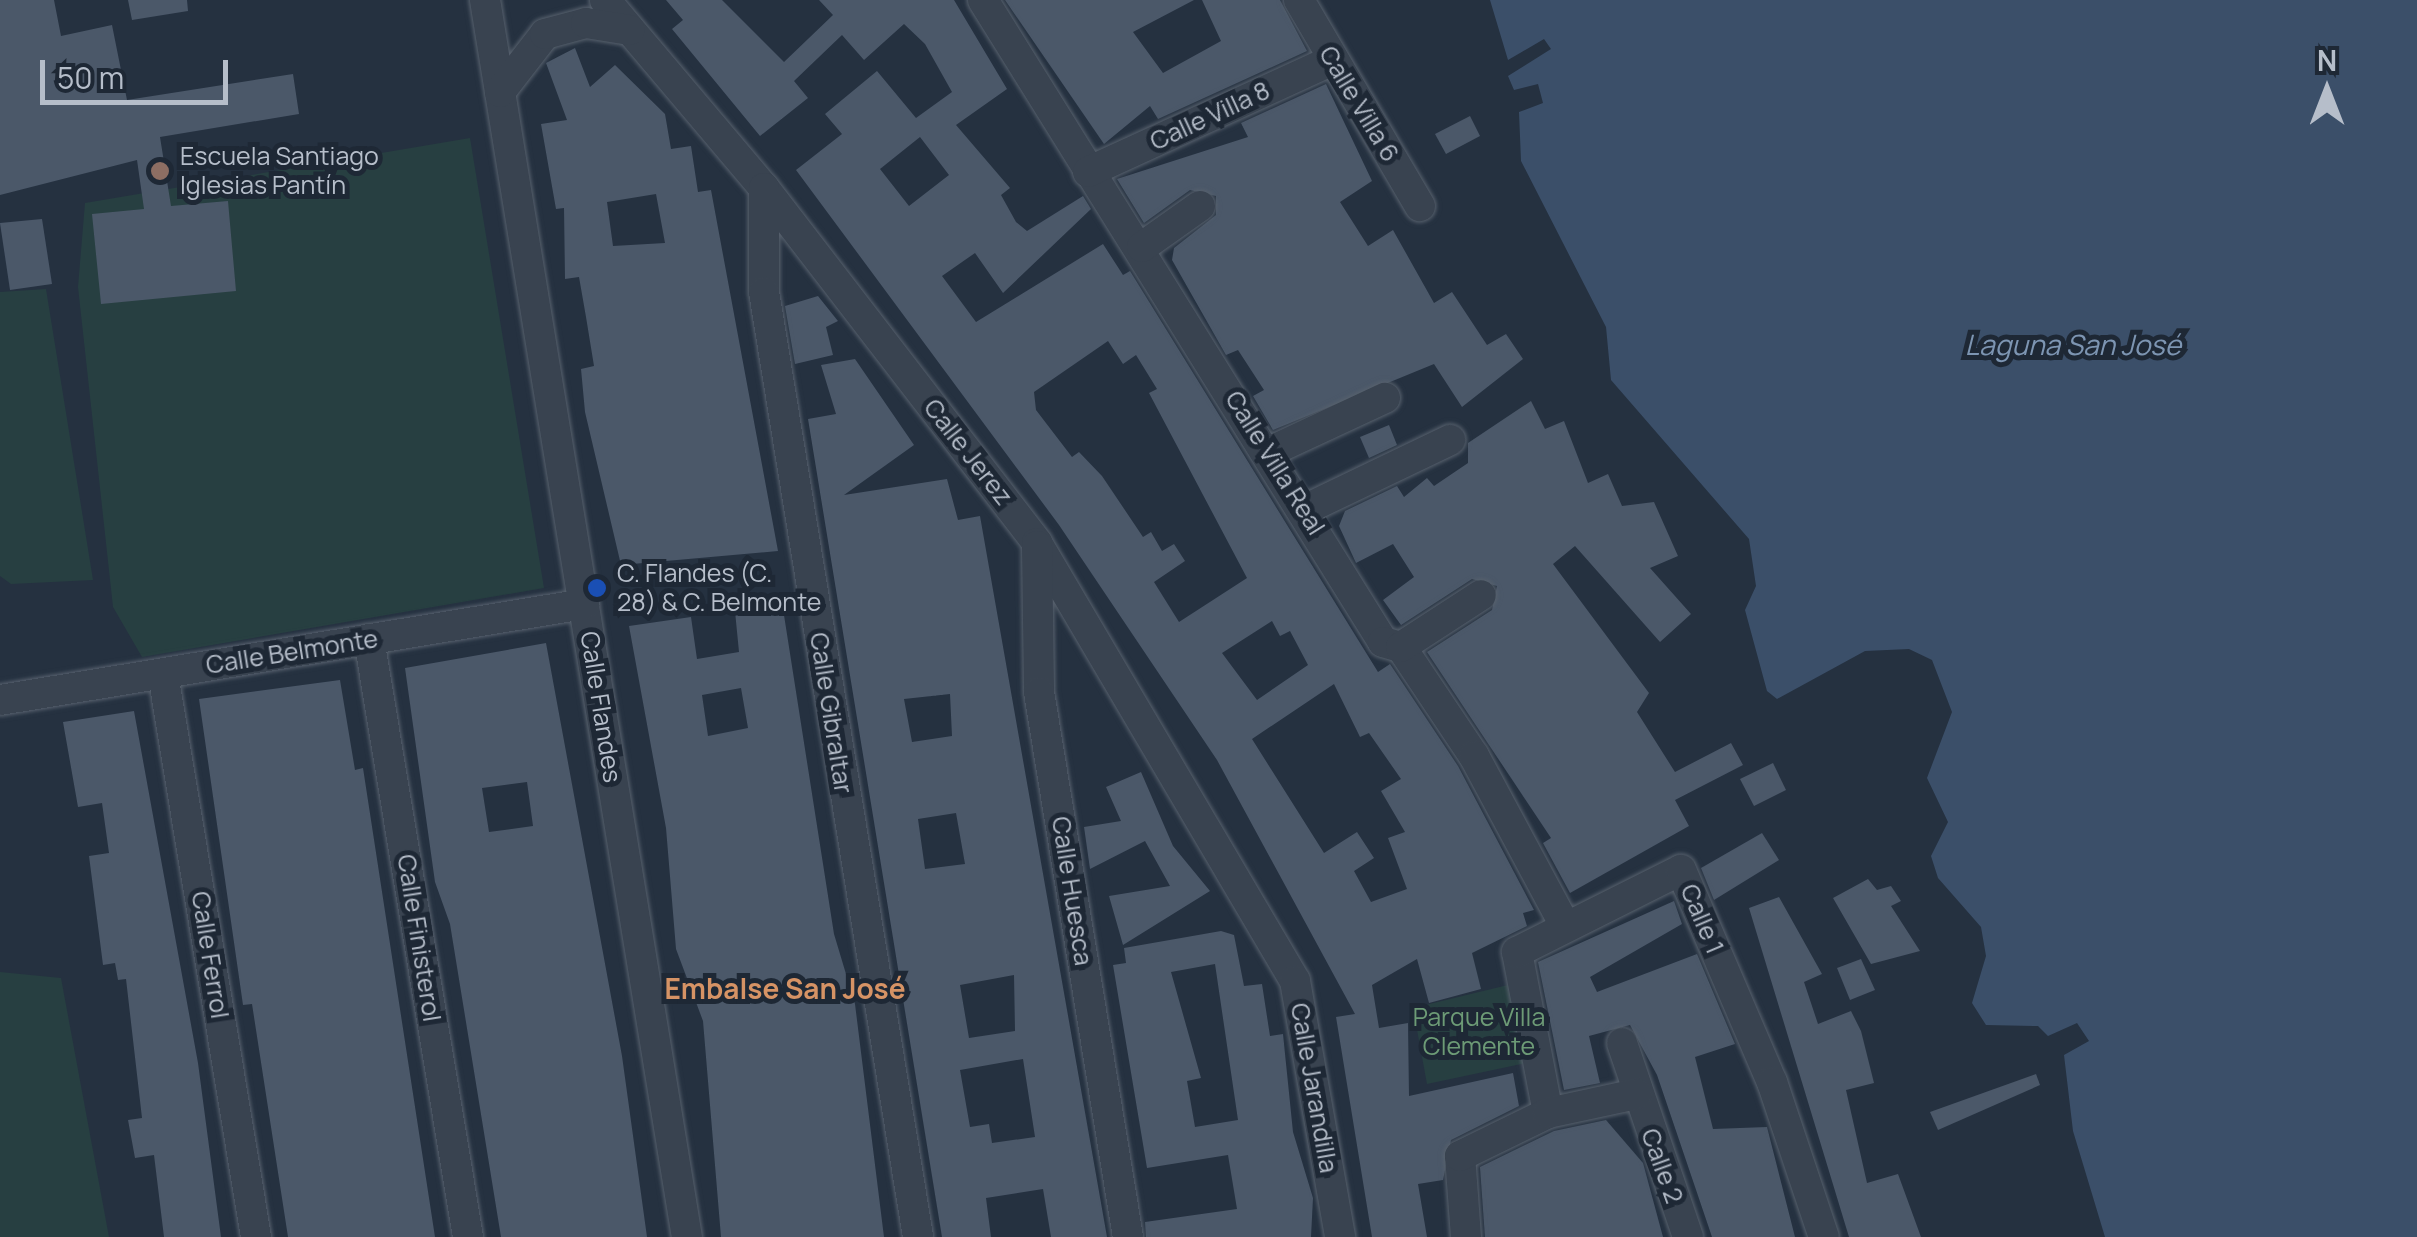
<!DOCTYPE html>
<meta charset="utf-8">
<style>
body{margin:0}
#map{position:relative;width:2417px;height:1237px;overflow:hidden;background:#253140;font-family:Manrope,sans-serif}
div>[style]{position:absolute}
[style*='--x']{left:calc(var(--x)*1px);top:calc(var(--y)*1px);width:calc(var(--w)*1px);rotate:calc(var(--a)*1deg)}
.green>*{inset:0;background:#273f41}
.water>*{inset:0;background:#3b4f69}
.building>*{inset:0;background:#4b5869}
.roads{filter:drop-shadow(0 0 2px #57616d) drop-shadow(0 0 2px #57616d)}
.street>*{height:30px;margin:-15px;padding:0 15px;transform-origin:15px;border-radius:15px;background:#394350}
.dots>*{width:28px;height:28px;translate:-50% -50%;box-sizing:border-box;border:5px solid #1e2835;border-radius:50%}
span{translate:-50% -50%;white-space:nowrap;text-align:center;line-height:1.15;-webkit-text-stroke:10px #1e2835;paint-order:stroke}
.street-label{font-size:25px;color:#b6beca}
.poi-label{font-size:25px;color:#b6beca}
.left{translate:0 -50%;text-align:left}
.park-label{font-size:25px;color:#6d9b76}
.water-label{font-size:28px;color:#7d95b2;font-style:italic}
.neighbourhood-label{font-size:28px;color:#d69365;font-weight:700}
.north{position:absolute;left:2277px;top:40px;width:100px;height:100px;-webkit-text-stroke:8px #1e2835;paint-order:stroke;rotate:0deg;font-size:28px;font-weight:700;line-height:40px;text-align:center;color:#b6beca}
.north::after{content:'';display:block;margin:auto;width:35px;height:45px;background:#b6beca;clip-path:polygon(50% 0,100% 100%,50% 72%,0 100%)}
.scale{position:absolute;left:40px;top:60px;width:188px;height:45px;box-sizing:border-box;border:5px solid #b6beca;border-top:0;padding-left:12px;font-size:30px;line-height:35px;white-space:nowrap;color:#b6beca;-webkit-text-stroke:8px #1e2835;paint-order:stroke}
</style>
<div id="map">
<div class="green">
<i style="clip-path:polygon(470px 138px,544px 588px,142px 657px,113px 607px,78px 287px,85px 203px)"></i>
<i style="clip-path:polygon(46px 289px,93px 580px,11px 584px,0 576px,0 292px)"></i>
<i style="clip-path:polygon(0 972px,61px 978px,109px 1237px,0 1237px)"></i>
<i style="clip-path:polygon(1508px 985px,1526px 1063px,1427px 1084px,1413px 1008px)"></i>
</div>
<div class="water">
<i style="clip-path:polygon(1490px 0,2417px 0,2417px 1237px,2105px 1237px,2073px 1131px,2064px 1055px,2089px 1041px,2077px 1023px,2048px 1036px,2038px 1026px,1986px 1025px,1972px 1003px,1986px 956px,1981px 927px,1938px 878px,1931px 856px,1948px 822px,1927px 778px,1952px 712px,1932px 660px,1909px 649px,1865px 651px,1777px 699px,1767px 691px,1745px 610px,1756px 586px,1749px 539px,1611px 380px,1606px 327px,1521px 161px,1519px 112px,1543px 103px,1538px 84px,1514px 90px,1508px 76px,1551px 49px,1544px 39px,1508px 60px)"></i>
</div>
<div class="building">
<i style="clip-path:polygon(0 0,54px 0,61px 36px,112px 25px,127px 100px,293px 74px,299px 114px,160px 137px,171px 206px,228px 201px,236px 291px,101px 304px,92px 214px,144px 209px,137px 160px,0 195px)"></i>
<i style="clip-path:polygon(128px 0,187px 0,188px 11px,132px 20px)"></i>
<i style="clip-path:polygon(evenodd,666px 0,722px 0,784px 62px,833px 15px,819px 0,954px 0,1007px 89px,956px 125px,1010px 188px,1001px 195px,1016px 222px,1027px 231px,1083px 196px,1091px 209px,1003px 293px,975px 253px,942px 276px,976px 322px,1103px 244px,1123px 275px,1130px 271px,1378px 672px,1390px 664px,1458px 766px,1534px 910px,1523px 913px,1527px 926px,1472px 953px,1481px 989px,1429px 1003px,1417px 959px,1372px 985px,1379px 1028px,1408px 1023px,1409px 1096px,1513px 1073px,1519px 1106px,1451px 1140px,1443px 1180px,1418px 1184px,1427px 1237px,1372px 1237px,1336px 1017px,1355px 1014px,1217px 760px,1059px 525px,796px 170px,842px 134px,825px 114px,877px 71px,916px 118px,952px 92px,925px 44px,904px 24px,864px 60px,842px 35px,794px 81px,808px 98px,760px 136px,672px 29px,683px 20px,666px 0,920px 137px,949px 175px,909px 206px,880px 169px,920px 137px,666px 0,1108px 341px,1123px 364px,1136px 355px,1157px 389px,1149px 393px,1247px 578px,1179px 622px,1154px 582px,1185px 561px,1174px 544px,1162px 551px,1151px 532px,1143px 537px,1102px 476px,1079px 452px,1072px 457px,1036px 410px,1034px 392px,1108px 341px,666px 0,1272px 621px,1280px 636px,1290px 631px,1308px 665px,1257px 700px,1222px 653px,1272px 621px,666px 0,1334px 684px,1360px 737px,1369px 733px,1401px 779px,1381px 791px,1405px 832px,1388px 838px,1407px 889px,1371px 902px,1354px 871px,1374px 858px,1357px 832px,1324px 853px,1252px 739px,1334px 684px)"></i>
<i style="clip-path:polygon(1005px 0,1194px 0,1133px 32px,1163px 73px,1221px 41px,1202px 0,1280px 0,1307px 51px,1158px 119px,1150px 106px,1104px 144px)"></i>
<i style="clip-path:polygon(evenodd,575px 48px,590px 87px,615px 65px,665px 114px,671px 149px,691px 146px,698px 192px,711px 190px,778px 551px,621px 565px,585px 412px,581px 369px,594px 366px,586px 317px,579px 277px,565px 279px,564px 208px,556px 209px,541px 124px,567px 120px,546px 63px,575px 48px,656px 194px,665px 243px,613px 246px,607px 202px,656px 194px)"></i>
<i style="clip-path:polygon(1326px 84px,1372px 181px,1340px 202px,1368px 246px,1393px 230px,1434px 303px,1452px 292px,1487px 345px,1506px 334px,1523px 359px,1462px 407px,1434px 364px,1273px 430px,1253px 396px,1264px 390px,1238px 350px,1226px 355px,1172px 260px,1174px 248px,1216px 215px,1216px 196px,1190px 190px,1144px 223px,1117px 179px,1248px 137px,1241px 123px)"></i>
<i style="clip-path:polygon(1470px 116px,1480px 136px,1446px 154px,1435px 134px)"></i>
<i style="clip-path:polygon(42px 219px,52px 284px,10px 290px,0 223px)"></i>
<i style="clip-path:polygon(818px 296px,838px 321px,826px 327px,833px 355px,795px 364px,785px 306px)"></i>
<i style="clip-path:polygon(evenodd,855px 359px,914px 445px,844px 495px,947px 479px,958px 520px,980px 516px,1107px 1237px,1051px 1237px,1043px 1189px,986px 1198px,991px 1237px,942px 1237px,808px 419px,836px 414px,821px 365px,855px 359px,950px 694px,952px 736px,912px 742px,904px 699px,950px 694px,855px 359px,956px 813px,965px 864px,925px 869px,918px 819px,956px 813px,855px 359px,1014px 975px,1015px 1031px,969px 1038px,960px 985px,1014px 975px,855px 359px,1023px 1059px,1035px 1137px,992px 1143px,989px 1124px,970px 1127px,960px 1070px,1023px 1059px)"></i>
<i style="clip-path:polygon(1531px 401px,1545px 429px,1564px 421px,1588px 483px,1608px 474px,1622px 506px,1654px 502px,1678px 556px,1650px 568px,1691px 614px,1660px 642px,1575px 546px,1553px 564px,1649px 693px,1637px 712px,1675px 772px,1731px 743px,1743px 765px,1675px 800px,1689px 826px,1570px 893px,1543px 843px,1551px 838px,1427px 652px,1492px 610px,1497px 586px,1472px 579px,1401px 625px,1383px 600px,1414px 577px,1393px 544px,1356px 563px,1339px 526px,1345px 511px,1397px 486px,1404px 497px,1427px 478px,1434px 486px,1468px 463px,1468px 443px)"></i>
<i style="clip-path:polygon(1389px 425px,1397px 445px,1369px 458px,1360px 437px)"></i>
<i style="clip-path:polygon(evenodd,781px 596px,834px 934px,855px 1004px,884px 1237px,721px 1237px,703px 1021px,676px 949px,666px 828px,629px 626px,691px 617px,697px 659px,739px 652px,734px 601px,781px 596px,741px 688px,748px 728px,708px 736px,702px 695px,741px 688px)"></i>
<i style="clip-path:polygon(evenodd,546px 643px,622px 1056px,647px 1237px,501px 1237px,450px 924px,435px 882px,405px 668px,546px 643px,527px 782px,533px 826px,489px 832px,482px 788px,527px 782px)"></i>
<i style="clip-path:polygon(340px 680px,355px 770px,363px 768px,435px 1237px,288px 1237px,252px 1004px,243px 1005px,199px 699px)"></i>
<i style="clip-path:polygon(134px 711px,198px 1063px,221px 1237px,164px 1237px,154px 1155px,135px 1158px,128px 1120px,142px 1118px,126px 979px,118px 980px,115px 963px,103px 965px,89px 856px,109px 853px,102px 803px,78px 807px,63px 722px)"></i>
<i style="clip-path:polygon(1773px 763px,1786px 790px,1754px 806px,1740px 779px)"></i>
<i style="clip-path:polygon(1141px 772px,1173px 846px,1210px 891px,1123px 945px,1109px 896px,1170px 886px,1145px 841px,1090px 869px,1084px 827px,1121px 821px,1106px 787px)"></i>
<i style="clip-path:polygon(1762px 833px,1779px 860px,1714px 900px,1701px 868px)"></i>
<i style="clip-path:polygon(1868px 879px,1877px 890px,1891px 886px,1901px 901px,1891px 906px,1920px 951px,1871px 964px,1833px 898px)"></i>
<i style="clip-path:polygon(1779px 897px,1822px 974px,1804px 982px,1818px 1024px,1851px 1011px,1861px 1031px,1874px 1083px,1846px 1090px,1867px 1183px,1898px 1174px,1921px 1237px,1849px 1237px,1749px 908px)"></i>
<i style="clip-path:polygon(1674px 901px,1682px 924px,1590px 977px,1597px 992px,1697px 954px,1735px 1044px,1695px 1057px,1713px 1129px,1767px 1127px,1795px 1237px,1712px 1237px,1657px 1075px,1630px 1025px,1589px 1036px,1600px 1083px,1564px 1090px,1538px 962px)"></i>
<i style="clip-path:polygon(evenodd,1221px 931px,1234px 935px,1244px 986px,1262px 984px,1270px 1036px,1283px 1034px,1293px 1132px,1313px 1198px,1311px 1237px,1146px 1237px,1145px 1222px,1237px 1209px,1228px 1155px,1147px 1168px,1113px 965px,1126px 963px,1124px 948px,1221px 931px,1215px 964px,1238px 1120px,1195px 1127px,1187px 1081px,1201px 1078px,1171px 972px,1215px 964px)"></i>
<i style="clip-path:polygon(1861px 959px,1875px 990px,1850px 1000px,1837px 968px)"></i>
<i style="clip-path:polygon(2036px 1074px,2040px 1085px,1938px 1130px,1930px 1112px)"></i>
<i style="clip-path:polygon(1606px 1120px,1643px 1163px,1663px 1237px,1485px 1237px,1480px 1167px,1554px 1131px)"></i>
</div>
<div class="roads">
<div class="street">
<i style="--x:485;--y:0;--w:1253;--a:80.73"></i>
<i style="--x:605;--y:0;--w:246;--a:49.8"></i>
<i style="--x:764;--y:188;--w:448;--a:52.4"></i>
<i style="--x:1037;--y:543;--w:508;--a:59.5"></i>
<i style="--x:1295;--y:981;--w:260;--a:80"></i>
<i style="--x:983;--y:0;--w:756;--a:58.07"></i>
<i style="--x:1383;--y:642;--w:19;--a:16"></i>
<i style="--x:1401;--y:647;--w:131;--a:56.2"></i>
<i style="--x:1474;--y:756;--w:188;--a:61.8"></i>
<i style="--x:1299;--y:0;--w:239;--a:59.6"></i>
<i style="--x:500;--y:92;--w:73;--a:-52.2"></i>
<i style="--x:545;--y:34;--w:42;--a:-15"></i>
<i style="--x:586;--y:23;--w:44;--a:9.2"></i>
<i style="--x:1088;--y:172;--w:267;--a:-24.6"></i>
<i style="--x:764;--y:188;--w:104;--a:90"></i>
<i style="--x:764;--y:292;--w:957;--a:80.74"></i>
<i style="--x:1142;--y:247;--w:71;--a:-35.3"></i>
<i style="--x:1269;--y:452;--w:128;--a:-25"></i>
<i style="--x:1306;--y:509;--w:160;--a:-25.6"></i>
<i style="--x:1037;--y:546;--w:146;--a:89.2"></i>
<i style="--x:1039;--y:692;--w:552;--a:80.73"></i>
<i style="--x:369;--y:639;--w:606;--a:80.6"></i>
<i style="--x:1401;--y:647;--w:95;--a:-33"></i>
<i style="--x:163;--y:674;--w:571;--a:80.62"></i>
<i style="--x:0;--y:700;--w:592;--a:-9.33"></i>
<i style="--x:1622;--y:1043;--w:205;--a:71.2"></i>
<i style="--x:1548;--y:1113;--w:164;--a:-100.9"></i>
<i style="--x:1517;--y:952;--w:183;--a:-26.6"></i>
<i style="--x:1681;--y:870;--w:231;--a:66.8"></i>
<i style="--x:1772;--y:1082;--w:163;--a:71.5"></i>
<i style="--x:1466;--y:1237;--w:81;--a:-94.2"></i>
<i style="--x:1460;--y:1156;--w:98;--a:-26"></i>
<i style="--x:1548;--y:1113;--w:91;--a:-12.1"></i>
</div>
</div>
<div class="dots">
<i style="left:160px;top:171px;background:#8d6e63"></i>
<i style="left:597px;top:588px;background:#1a4fb4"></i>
</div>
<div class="street-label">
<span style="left:1359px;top:104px;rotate:59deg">Calle Villa 6</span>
<span style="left:1210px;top:116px;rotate:-25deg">Calle Villa 8</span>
<span style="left:968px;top:452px;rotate:52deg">Calle Jerez</span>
<span style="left:1275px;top:463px;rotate:58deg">Calle Villa Real</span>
<span style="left:292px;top:652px;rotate:-9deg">Calle Belmonte</span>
<span style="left:601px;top:707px;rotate:81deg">Calle Flandes</span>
<span style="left:831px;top:713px;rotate:81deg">Calle Gibraltar</span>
<span style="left:1072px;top:891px;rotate:81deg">Calle Huesca</span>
<span style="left:1702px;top:919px;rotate:67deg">Calle 1</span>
<span style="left:419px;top:938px;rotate:81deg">Calle Finisterol</span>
<span style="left:210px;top:955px;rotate:81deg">Calle Ferrol</span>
<span style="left:1314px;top:1088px;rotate:80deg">Calle Jarandilla</span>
<span style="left:1662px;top:1166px;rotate:70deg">Calle 2</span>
</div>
<div class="poi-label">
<span class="left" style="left:180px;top:171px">Escuela Santiago<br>Iglesias Pantín</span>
<span class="left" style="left:617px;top:588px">C. Flandes (C.<br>28) &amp; C. Belmonte</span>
</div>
<div class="park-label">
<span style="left:1479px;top:1032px">Parque Villa<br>Clemente</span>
</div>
<div class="water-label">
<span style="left:2073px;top:344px">Laguna San José</span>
</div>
<div class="neighbourhood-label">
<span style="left:785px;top:988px">Embalse San José</span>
</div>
<div class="north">N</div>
<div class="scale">50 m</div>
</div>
